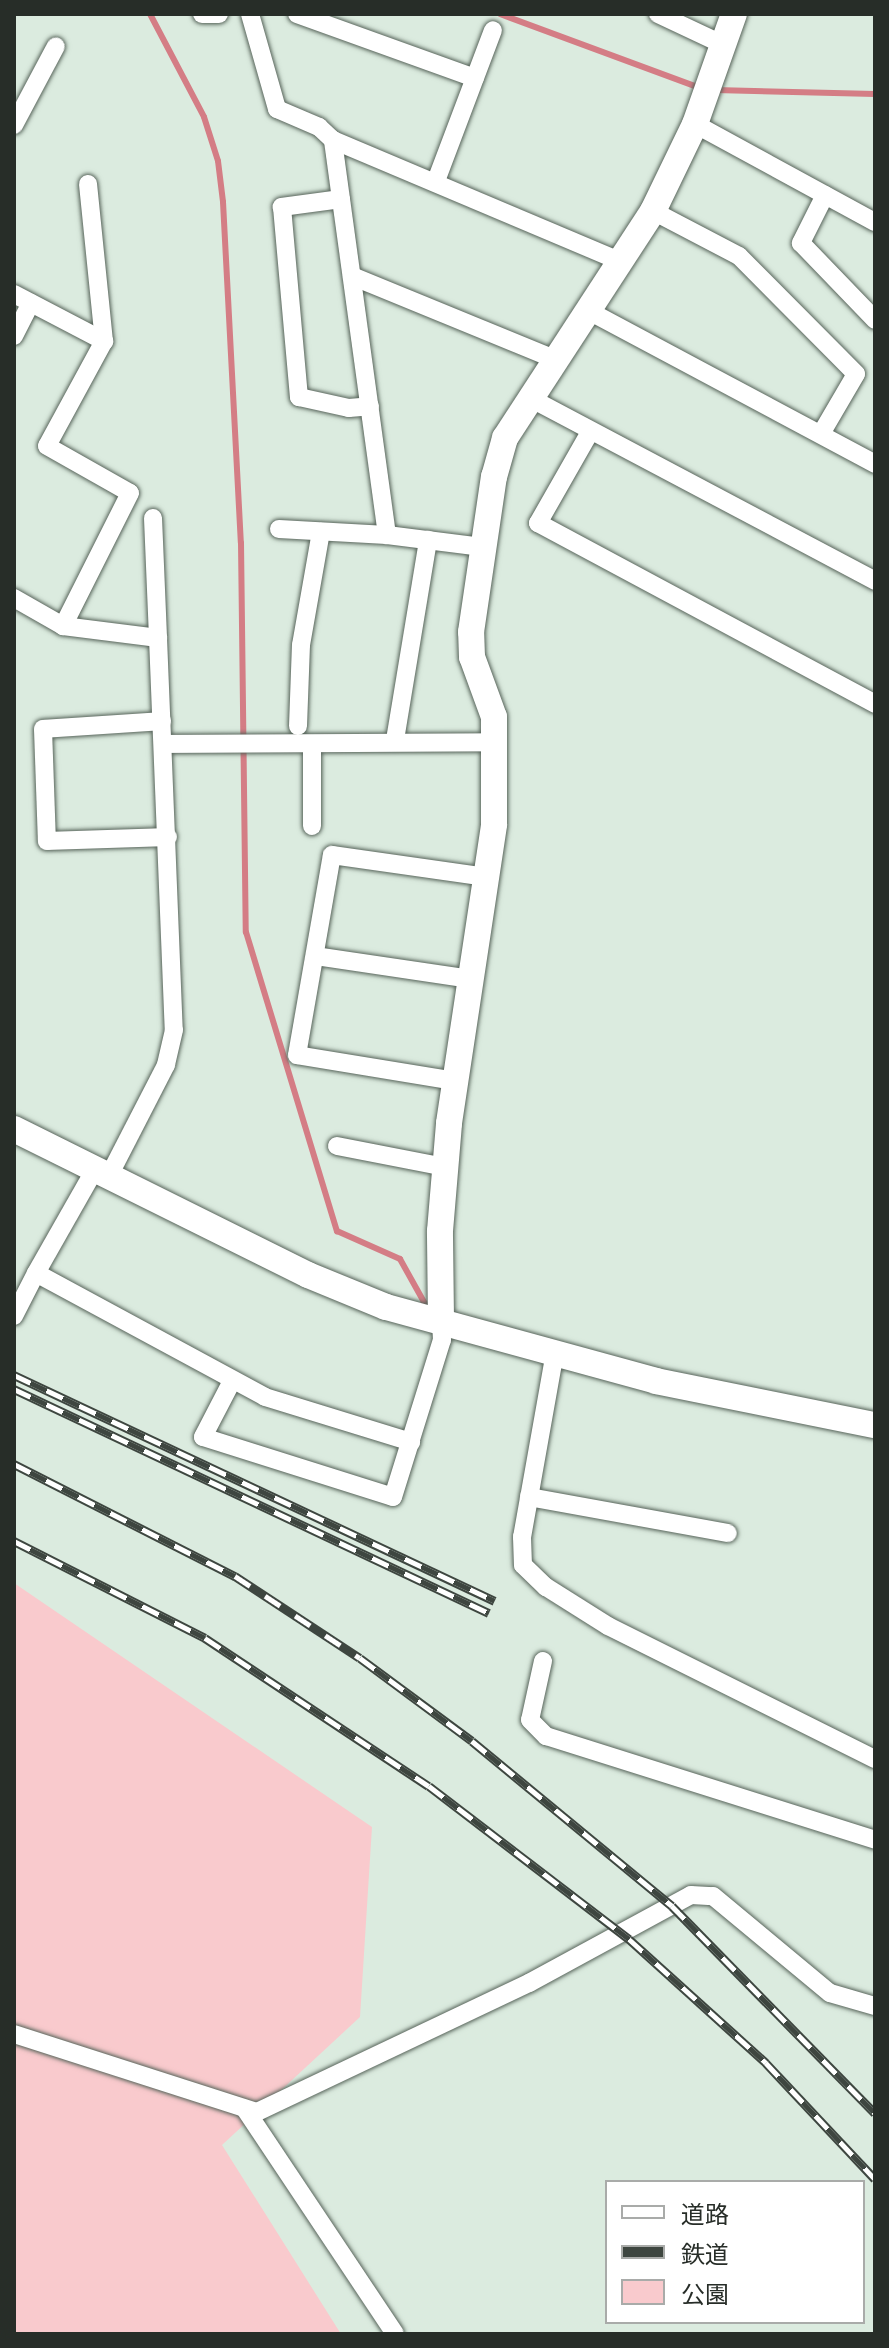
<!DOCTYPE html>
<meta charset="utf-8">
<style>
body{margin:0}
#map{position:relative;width:889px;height:2348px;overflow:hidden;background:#dbebdf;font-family:Helvetica,"Noto Sans JP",sans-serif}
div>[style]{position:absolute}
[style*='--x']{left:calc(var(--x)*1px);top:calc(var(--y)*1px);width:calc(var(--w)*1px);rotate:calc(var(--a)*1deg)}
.green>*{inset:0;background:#f9cacd}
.stream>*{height:6px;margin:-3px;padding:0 3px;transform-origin:3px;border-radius:3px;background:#d47d85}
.roads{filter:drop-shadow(0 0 2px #57645a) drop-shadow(0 0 2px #57645a)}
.street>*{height:18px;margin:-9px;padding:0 9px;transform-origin:9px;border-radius:9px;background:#fff}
.secondary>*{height:26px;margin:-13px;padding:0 13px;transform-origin:13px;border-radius:13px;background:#fff}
.rail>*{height:9px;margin-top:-4.5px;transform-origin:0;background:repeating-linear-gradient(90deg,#fff 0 18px,#3e4640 0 36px);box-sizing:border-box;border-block:2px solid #3e4640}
span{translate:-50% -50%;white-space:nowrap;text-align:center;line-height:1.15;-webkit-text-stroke:6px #fff;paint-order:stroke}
.frame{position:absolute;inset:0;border:16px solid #272d28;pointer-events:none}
.legend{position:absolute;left:605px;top:2180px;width:260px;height:144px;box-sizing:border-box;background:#fff;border:2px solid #a9aba9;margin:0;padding:10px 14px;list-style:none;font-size:24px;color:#272d28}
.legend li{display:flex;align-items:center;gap:16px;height:40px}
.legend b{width:40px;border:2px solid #a9aba9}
</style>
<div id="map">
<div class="green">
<i style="clip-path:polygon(14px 1583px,372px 1827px,360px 2017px,222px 2145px,341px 2334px,14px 2334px)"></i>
</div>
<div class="stream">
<i style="--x:150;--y:14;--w:116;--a:62.3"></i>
<i style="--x:204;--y:117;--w:46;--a:72.3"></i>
<i style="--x:218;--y:161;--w:41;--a:83"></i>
<i style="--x:223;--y:202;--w:341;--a:87"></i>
<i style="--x:241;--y:543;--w:389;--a:89.3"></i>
<i style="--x:246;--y:932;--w:313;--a:73.1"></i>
<i style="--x:337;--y:1231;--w:69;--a:24"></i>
<i style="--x:400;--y:1259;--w:51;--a:60.9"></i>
<i style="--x:500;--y:14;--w:213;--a:20.3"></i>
<i style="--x:715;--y:90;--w:160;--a:1.4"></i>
</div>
<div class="roads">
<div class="street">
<i style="--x:202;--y:14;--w:17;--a:0"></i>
<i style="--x:250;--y:14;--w:99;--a:74.1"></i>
<i style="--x:277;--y:109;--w:46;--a:23.2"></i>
<i style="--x:319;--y:127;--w:19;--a:43"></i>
<i style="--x:297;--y:14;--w:189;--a:19.8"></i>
<i style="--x:658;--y:14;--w:73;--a:25.2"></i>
<i style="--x:695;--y:124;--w:205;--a:28.6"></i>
<i style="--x:14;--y:125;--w:89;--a:-62"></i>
<i style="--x:436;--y:181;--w:161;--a:-69.3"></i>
<i style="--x:88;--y:184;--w:158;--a:84.2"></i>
<i style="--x:104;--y:341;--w:119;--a:118.5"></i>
<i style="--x:47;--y:446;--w:95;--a:29.5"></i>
<i style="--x:130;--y:493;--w:149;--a:116.7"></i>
<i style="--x:63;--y:626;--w:96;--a:7.2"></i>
<i style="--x:158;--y:638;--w:392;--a:87.7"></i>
<i style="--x:174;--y:1030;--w:36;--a:103"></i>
<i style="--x:166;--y:1065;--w:127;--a:117.2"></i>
<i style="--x:825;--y:195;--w:54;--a:116.6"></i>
<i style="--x:801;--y:243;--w:107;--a:46.1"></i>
<i style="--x:341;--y:199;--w:60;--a:172.3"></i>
<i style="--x:282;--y:207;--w:191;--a:84.9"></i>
<i style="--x:299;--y:397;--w:51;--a:12.4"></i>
<i style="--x:349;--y:408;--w:21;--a:-5"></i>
<i style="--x:653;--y:211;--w:97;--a:27.6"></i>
<i style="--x:739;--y:256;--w:166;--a:45.2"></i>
<i style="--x:856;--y:374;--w:69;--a:120.3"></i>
<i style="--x:352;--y:276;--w:218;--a:22.3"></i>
<i style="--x:14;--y:294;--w:102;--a:27.6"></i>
<i style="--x:587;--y:310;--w:327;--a:28.1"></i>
<i style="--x:14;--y:336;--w:37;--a:-63"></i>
<i style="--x:530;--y:398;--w:391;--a:27.9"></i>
<i style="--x:590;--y:432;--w:105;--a:119.7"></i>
<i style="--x:538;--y:523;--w:383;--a:28.2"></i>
<i style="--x:153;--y:518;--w:120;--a:87.6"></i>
<i style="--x:279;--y:529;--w:108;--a:3.2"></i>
<i style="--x:387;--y:535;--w:96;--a:7.2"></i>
<i style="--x:387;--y:535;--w:399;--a:-97.8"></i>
<i style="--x:333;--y:140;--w:311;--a:22.9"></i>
<i style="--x:14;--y:598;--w:56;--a:29.7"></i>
<i style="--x:162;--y:721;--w:119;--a:176.2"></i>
<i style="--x:43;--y:729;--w:112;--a:88"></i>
<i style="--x:47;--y:841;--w:121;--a:-1.9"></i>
<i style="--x:298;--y:726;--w:81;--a:-87.9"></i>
<i style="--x:301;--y:645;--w:115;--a:-80"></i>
<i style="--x:395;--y:740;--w:203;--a:-80.6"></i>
<i style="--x:163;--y:744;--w:331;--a:-0.3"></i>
<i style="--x:312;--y:826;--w:79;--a:-90"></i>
<i style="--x:315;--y:956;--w:157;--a:8.4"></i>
<i style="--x:455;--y:1081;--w:160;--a:-170.7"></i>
<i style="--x:297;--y:1055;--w:203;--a:-80.1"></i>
<i style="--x:332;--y:855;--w:156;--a:8.1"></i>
<i style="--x:337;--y:1146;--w:110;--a:11"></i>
<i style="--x:94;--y:1171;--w:117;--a:119.6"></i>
<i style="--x:36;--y:1273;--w:260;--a:28.4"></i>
<i style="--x:265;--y:1397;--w:153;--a:17.1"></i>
<i style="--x:14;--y:1316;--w:48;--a:-62.9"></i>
<i style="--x:555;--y:1352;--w:188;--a:100.1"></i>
<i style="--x:522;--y:1537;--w:28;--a:88"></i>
<i style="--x:523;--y:1565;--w:32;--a:44"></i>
<i style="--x:546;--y:1587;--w:73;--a:32.2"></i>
<i style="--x:608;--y:1626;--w:298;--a:26.5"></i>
<i style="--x:232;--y:1381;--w:63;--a:117.4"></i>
<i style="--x:203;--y:1437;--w:199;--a:17.5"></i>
<i style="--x:393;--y:1497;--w:164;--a:-72.7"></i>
<i style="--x:442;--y:1340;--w:21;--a:-93"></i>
<i style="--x:529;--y:1497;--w:202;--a:10.3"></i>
<i style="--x:543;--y:1661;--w:60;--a:102.4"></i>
<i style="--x:530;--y:1720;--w:23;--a:45"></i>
<i style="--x:546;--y:1736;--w:345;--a:17.5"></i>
<i style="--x:14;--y:2034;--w:255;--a:17.8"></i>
<i style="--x:257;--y:2112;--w:301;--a:-25.4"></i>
<i style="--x:529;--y:1983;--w:184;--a:-28.5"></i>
<i style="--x:691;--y:1895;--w:22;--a:3"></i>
<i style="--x:713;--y:1896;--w:152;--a:39.7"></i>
<i style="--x:830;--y:1993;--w:47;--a:16.1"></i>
<i style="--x:245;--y:2109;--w:270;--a:56.3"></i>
</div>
<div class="secondary">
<i style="--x:14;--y:1129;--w:328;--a:26.4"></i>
<i style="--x:308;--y:1275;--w:84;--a:22.3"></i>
<i style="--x:386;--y:1307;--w:280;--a:15.3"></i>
<i style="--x:656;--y:1381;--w:223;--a:11.4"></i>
<i style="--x:441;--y:1319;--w:88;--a:-90.7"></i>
<i style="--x:440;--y:1231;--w:108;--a:-85.2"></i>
<i style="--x:449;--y:1123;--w:302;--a:-81.4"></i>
<i style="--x:494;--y:824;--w:107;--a:-90"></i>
<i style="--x:494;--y:717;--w:64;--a:-110.1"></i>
<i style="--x:472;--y:657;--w:25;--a:-92"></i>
<i style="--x:471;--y:632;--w:157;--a:-81.6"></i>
<i style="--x:494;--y:477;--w:41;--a:-74.2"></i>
<i style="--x:505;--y:438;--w:271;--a:-56.9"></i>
<i style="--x:653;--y:211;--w:97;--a:-64.2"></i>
<i style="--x:695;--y:124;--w:117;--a:-70.5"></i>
</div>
</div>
<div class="rail">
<i style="--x:14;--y:1375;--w:531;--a:25.17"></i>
<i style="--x:14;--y:1389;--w:525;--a:25.25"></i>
<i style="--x:14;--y:1464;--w:248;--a:26.9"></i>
<i style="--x:235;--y:1576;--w:149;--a:33.3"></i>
<i style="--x:360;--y:1658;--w:139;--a:36.5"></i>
<i style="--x:472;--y:1741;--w:259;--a:39.5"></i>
<i style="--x:672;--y:1906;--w:290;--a:45.6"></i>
<i style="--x:14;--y:1541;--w:214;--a:26.9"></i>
<i style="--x:205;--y:1638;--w:268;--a:33.5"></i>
<i style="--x:429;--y:1786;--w:252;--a:37.4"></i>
<i style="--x:629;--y:1939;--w:185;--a:42.1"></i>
<i style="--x:766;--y:2063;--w:159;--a:46.8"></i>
</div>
<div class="frame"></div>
<ul class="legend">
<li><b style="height:10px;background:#fff"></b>道路</li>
<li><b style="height:10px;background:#3e4640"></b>鉄道</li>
<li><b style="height:22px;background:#f9cacd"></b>公園</li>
</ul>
</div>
